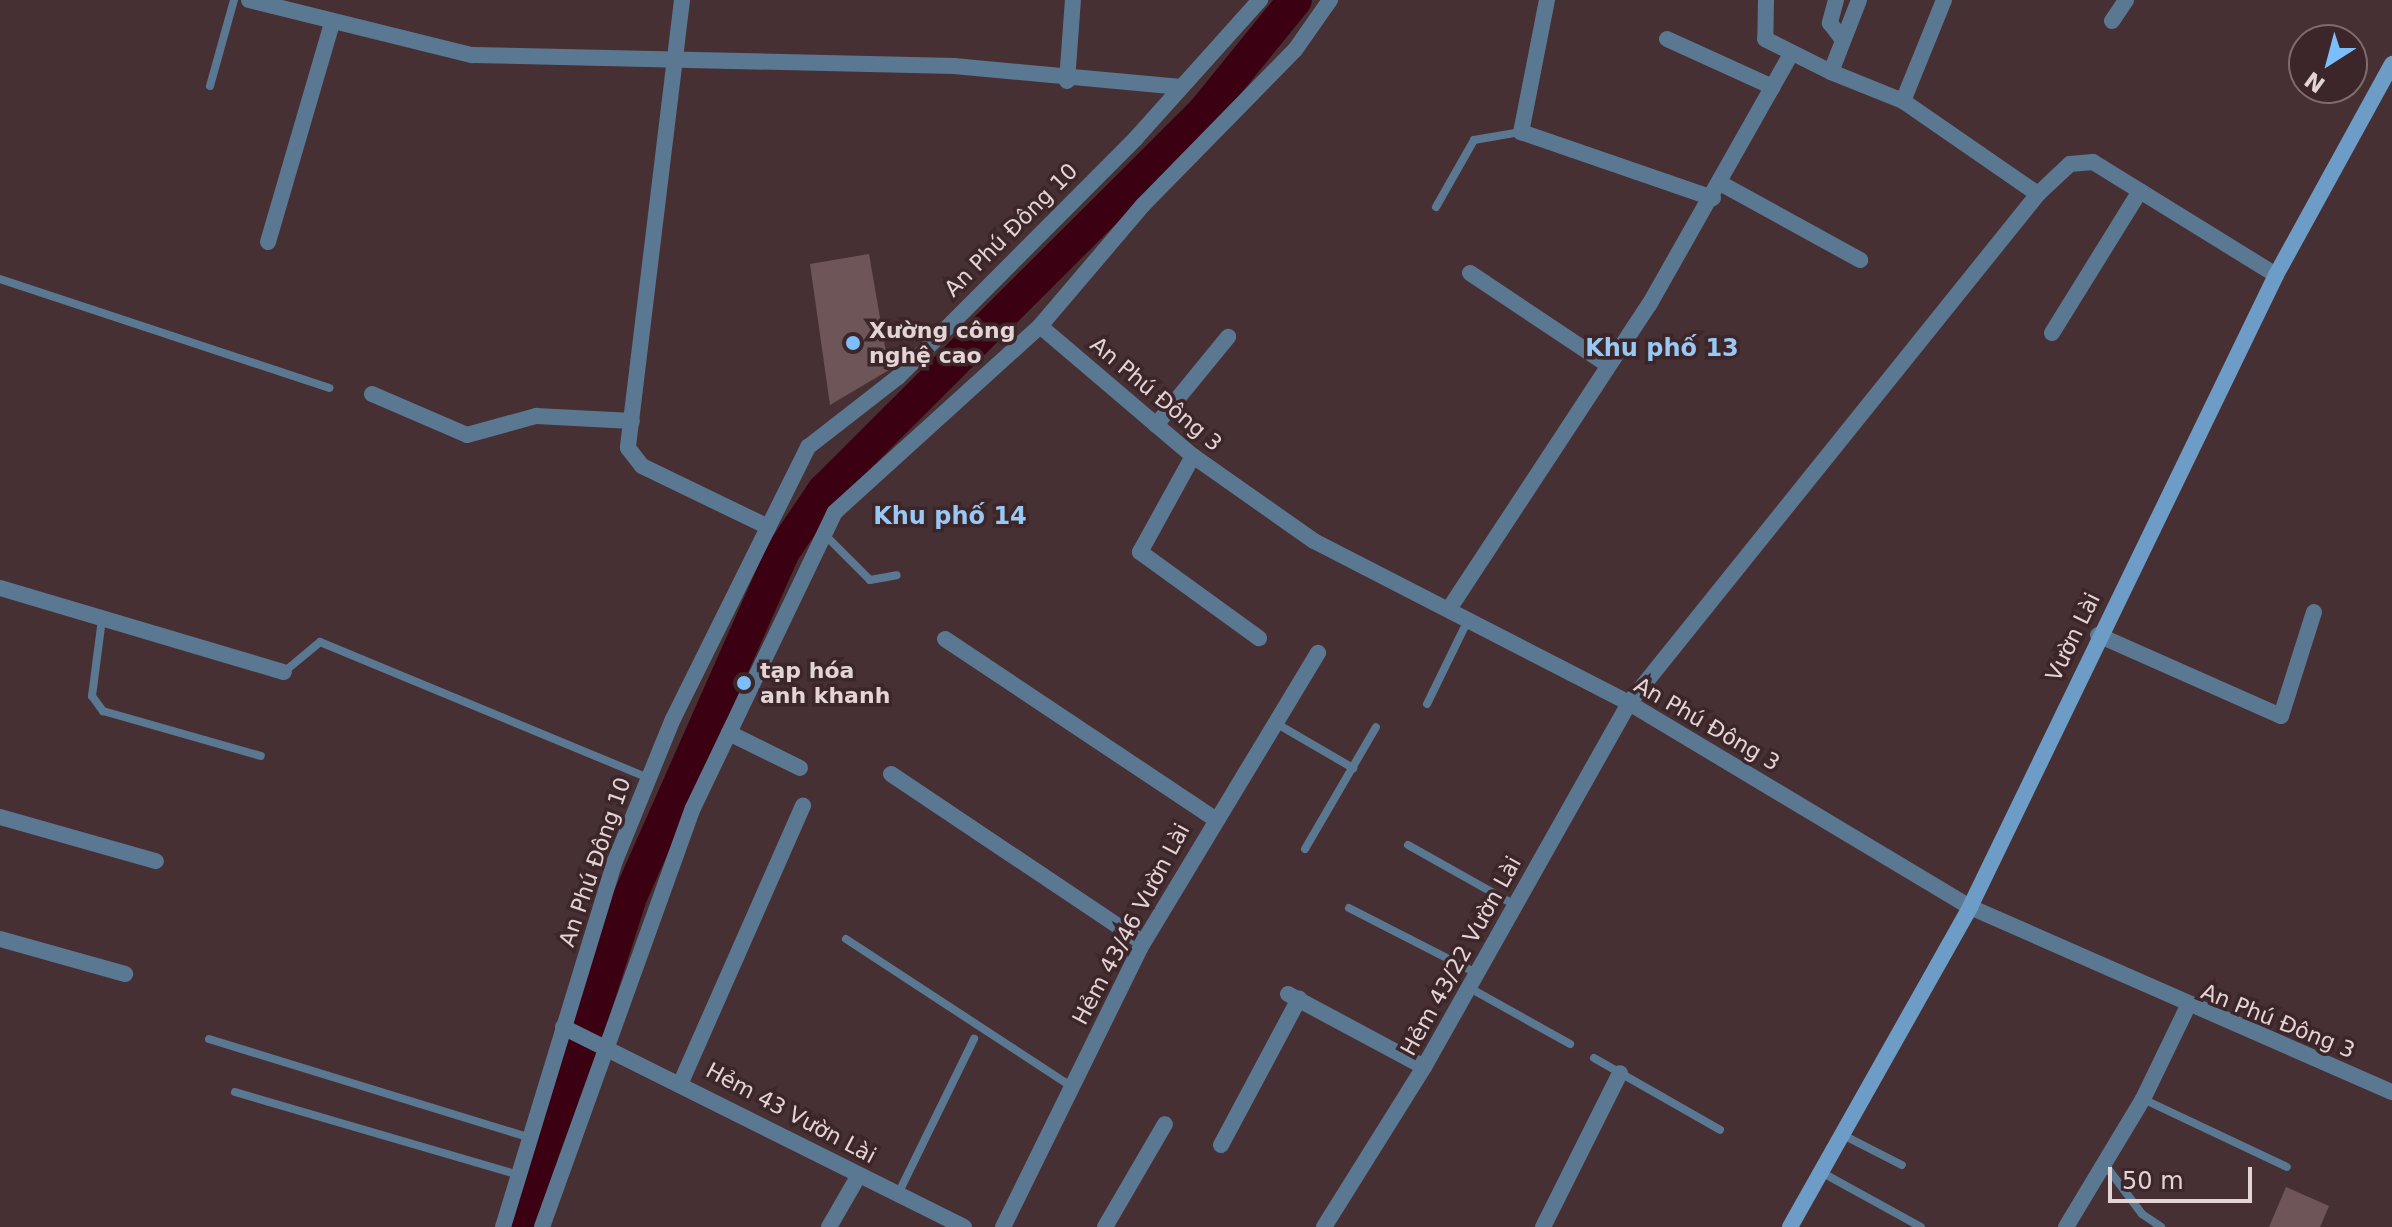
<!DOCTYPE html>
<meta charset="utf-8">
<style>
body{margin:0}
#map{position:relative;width:2392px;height:1227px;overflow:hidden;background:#473033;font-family:"DejaVu Sans",sans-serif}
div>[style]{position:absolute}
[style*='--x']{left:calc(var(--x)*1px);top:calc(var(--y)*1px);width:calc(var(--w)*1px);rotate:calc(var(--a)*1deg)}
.river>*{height:34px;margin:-17px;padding:0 17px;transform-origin:17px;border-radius:17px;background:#3b0011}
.building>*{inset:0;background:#6e5558}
.service>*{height:8px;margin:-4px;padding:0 4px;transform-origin:4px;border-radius:4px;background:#5b7893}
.minor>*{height:16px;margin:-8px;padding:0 8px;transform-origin:8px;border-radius:8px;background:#5b7893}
.tertiary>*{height:16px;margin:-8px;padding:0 8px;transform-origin:8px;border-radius:8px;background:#5b7893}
.secondary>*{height:16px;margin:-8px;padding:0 8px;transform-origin:8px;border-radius:8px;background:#6d9cc6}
.dots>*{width:22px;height:22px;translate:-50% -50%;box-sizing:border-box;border:4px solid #3c2629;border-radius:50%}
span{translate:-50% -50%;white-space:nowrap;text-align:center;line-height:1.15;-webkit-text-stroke:7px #3c2629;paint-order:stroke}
.street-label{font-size:22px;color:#e4d4d6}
.poi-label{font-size:22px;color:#e4d4d6;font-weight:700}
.left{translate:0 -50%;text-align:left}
.neighbourhood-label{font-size:24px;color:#98c8f3;font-weight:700}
.north{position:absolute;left:2288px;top:24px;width:80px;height:80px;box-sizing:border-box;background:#3c2629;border:2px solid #7f6c6e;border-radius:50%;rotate:216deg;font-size:22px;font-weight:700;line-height:32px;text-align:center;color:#e4d4d6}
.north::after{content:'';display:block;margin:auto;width:28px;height:36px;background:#7cbef9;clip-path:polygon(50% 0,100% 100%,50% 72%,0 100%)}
.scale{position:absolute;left:2108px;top:1167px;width:144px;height:36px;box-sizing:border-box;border:4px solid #e4d4d6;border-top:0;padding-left:10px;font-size:24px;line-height:28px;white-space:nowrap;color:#e4d4d6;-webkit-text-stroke:6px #3c2629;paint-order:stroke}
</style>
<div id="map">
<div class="river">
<i style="--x:524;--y:1227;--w:344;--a:-72.2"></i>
<i style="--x:629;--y:899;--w:378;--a:-66.1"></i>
<i style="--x:782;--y:553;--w:75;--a:-55.9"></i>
<i style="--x:824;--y:491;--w:537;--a:-44.92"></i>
<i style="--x:1204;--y:112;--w:144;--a:-50.9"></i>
</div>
<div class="building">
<i style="clip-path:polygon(869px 254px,889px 370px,830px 405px,810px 264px)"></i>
<i style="clip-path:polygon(2286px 1187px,2329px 1206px,2320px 1227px,2269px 1227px)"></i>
</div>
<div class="service">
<i style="--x:210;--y:86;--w:89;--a:-74.4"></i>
<i style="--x:1436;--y:207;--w:77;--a:-60.4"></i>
<i style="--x:1474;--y:140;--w:48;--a:-9.7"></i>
<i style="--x:0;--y:279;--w:347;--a:18.3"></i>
<i style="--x:823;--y:533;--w:66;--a:45"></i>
<i style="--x:870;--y:580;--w:27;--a:-10"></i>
<i style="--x:102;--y:619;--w:78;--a:97.4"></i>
<i style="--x:92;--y:696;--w:19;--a:54"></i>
<i style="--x:103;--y:711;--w:164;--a:15.9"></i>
<i style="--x:284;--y:672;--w:47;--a:-39.8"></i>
<i style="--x:320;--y:642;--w:355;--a:22.5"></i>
<i style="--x:1427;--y:704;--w:93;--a:-64"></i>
<i style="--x:1279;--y:725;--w:86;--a:30.2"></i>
<i style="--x:1408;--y:845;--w:123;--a:29.3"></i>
<i style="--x:1305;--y:849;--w:141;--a:-59.8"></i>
<i style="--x:1349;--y:908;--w:143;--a:27.1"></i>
<i style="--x:846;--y:939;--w:270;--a:33.2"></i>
<i style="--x:1468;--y:987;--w:117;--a:29.2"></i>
<i style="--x:209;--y:1039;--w:336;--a:17.1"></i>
<i style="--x:1594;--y:1058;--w:145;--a:29.7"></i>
<i style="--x:235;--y:1092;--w:295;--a:16.3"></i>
<i style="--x:2143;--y:1099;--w:159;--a:25.3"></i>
<i style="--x:1843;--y:1135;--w:66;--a:27"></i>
<i style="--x:2106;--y:1166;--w:60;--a:53.1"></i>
<i style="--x:2142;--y:1214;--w:23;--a:34"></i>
<i style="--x:1821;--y:1172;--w:114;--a:28.8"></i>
<i style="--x:898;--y:1194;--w:173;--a:-63.9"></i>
</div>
<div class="minor">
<i style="--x:249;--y:0;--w:230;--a:13.9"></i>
<i style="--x:472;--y:55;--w:482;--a:1.3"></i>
<i style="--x:954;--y:66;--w:228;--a:5.3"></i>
<i style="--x:682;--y:0;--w:451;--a:96.9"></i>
<i style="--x:628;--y:448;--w:23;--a:52"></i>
<i style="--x:642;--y:466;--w:140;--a:25.8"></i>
<i style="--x:1547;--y:0;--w:135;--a:101.1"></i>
<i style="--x:1521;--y:132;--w:203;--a:19"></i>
<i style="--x:1766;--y:0;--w:39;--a:91"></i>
<i style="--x:1765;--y:39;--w:74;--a:26.6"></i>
<i style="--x:1836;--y:0;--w:24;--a:105"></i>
<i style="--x:1830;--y:23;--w:20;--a:53"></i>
<i style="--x:1859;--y:0;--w:77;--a:111.3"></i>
<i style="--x:1831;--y:72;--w:78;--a:21.9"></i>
<i style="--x:1903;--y:101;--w:164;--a:34.6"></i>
<i style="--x:2112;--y:21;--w:25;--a:-56"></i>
<i style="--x:1667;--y:39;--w:116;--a:24.4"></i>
<i style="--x:1067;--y:81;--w:81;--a:-85.8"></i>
<i style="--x:1903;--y:101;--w:109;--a:-67.9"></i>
<i style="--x:1720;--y:183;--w:160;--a:28.8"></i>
<i style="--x:268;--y:242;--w:228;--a:-73.7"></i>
<i style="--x:1470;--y:273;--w:162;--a:33.7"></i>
<i style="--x:1040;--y:326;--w:201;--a:40.4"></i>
<i style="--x:1193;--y:456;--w:148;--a:35.1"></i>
<i style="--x:1314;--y:541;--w:354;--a:27.2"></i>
<i style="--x:1629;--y:703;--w:397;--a:30.9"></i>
<i style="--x:2052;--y:333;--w:167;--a:-58.2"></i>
<i style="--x:372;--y:394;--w:103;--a:23.3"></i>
<i style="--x:467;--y:435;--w:72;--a:-15.4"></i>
<i style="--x:536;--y:416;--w:96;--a:3"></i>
<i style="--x:1156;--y:425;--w:114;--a:-50.7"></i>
<i style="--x:1193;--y:456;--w:110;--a:118.9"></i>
<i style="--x:1140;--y:552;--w:147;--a:35.9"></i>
<i style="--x:0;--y:588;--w:296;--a:16.5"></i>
<i style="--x:1449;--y:609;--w:364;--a:-56.7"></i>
<i style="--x:1649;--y:305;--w:288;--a:-60.5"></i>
<i style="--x:2098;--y:635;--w:200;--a:23.9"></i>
<i style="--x:2281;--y:716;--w:109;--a:-72.4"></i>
<i style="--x:945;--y:639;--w:322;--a:33.7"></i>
<i style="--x:729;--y:733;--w:79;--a:26.2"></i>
<i style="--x:891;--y:774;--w:303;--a:33.8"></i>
<i style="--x:0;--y:817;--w:162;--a:15.8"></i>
<i style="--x:0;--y:939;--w:130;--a:15.6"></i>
<i style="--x:1288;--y:994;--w:154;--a:28.2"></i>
<i style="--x:563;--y:1027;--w:448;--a:26.5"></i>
<i style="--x:682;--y:1080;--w:300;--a:-66.2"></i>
<i style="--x:1221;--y:1145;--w:166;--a:-61.9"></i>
<i style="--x:503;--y:1227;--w:383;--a:-73"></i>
<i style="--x:615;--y:861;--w:153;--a:-67.8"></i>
<i style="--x:673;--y:719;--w:304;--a:-63.6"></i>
<i style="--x:808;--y:447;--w:114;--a:-37.9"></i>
<i style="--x:898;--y:377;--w:337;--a:-45.1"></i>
<i style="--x:1136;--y:138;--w:186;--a:-48.1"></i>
<i style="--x:542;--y:1227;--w:445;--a:-70.2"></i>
<i style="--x:693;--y:808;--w:328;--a:-64.4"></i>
<i style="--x:835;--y:512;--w:277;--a:-42.2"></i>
<i style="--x:1040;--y:326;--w:159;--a:-49.6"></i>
<i style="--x:1143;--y:205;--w:217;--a:-45.6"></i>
<i style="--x:1295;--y:50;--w:61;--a:-55"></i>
<i style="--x:829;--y:1227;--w:60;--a:-60"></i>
<i style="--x:1003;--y:1227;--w:317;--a:-63.8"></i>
<i style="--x:1143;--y:943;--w:339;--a:-58.9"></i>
<i style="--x:1105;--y:1227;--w:119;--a:-59.8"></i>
<i style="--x:1324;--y:1227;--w:189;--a:-58"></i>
<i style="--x:1424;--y:1067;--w:418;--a:-60.6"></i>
<i style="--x:1629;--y:703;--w:653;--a:-51.22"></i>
<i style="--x:2038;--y:194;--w:44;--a:-43.2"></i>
<i style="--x:2070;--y:164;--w:23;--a:-5"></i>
<i style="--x:2093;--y:162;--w:215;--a:31.7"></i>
<i style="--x:1543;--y:1227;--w:172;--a:-63.4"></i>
<i style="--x:2066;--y:1227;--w:149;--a:-59"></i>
<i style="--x:2143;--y:1099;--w:101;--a:-64.2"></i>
</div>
<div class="tertiary">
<i style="--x:1970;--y:907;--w:461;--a:23.7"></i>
</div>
<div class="secondary">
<i style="--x:1790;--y:1227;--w:367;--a:-60.6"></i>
<i style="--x:1970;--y:907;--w:702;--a:-64.16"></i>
<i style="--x:2276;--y:275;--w:241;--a:-61.2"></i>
</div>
<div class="dots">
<i style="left:853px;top:343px;background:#7cbef9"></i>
<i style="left:744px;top:683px;background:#7cbef9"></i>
</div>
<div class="street-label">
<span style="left:1011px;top:230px;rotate:-45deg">An Phú Đông 10</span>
<span style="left:1156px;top:394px;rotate:40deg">An Phú Đông 3</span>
<span style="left:2073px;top:637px;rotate:-64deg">Vườn Lài</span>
<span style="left:1707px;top:724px;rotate:30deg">An Phú Đông 3</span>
<span style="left:595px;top:862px;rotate:-71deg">An Phú Đông 10</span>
<span style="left:1131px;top:924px;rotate:-62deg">Hẻm 43/46 Vườn Lài</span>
<span style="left:1461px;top:956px;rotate:-61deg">Hẻm 43/22 Vườn Lài</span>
<span style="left:2278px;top:1021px;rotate:22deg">An Phú Đông 3</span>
<span style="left:791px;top:1113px;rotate:28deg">Hẻm 43 Vườn Lài</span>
</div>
<div class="poi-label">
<span class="left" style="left:869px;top:343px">Xường công<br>nghệ cao</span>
<span class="left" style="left:760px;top:683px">tạp hóa<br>anh khanh</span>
</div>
<div class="neighbourhood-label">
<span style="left:1662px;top:349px">Khu phố 13</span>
<span style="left:950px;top:517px">Khu phố 14</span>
</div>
<div class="north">N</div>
<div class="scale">50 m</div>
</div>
